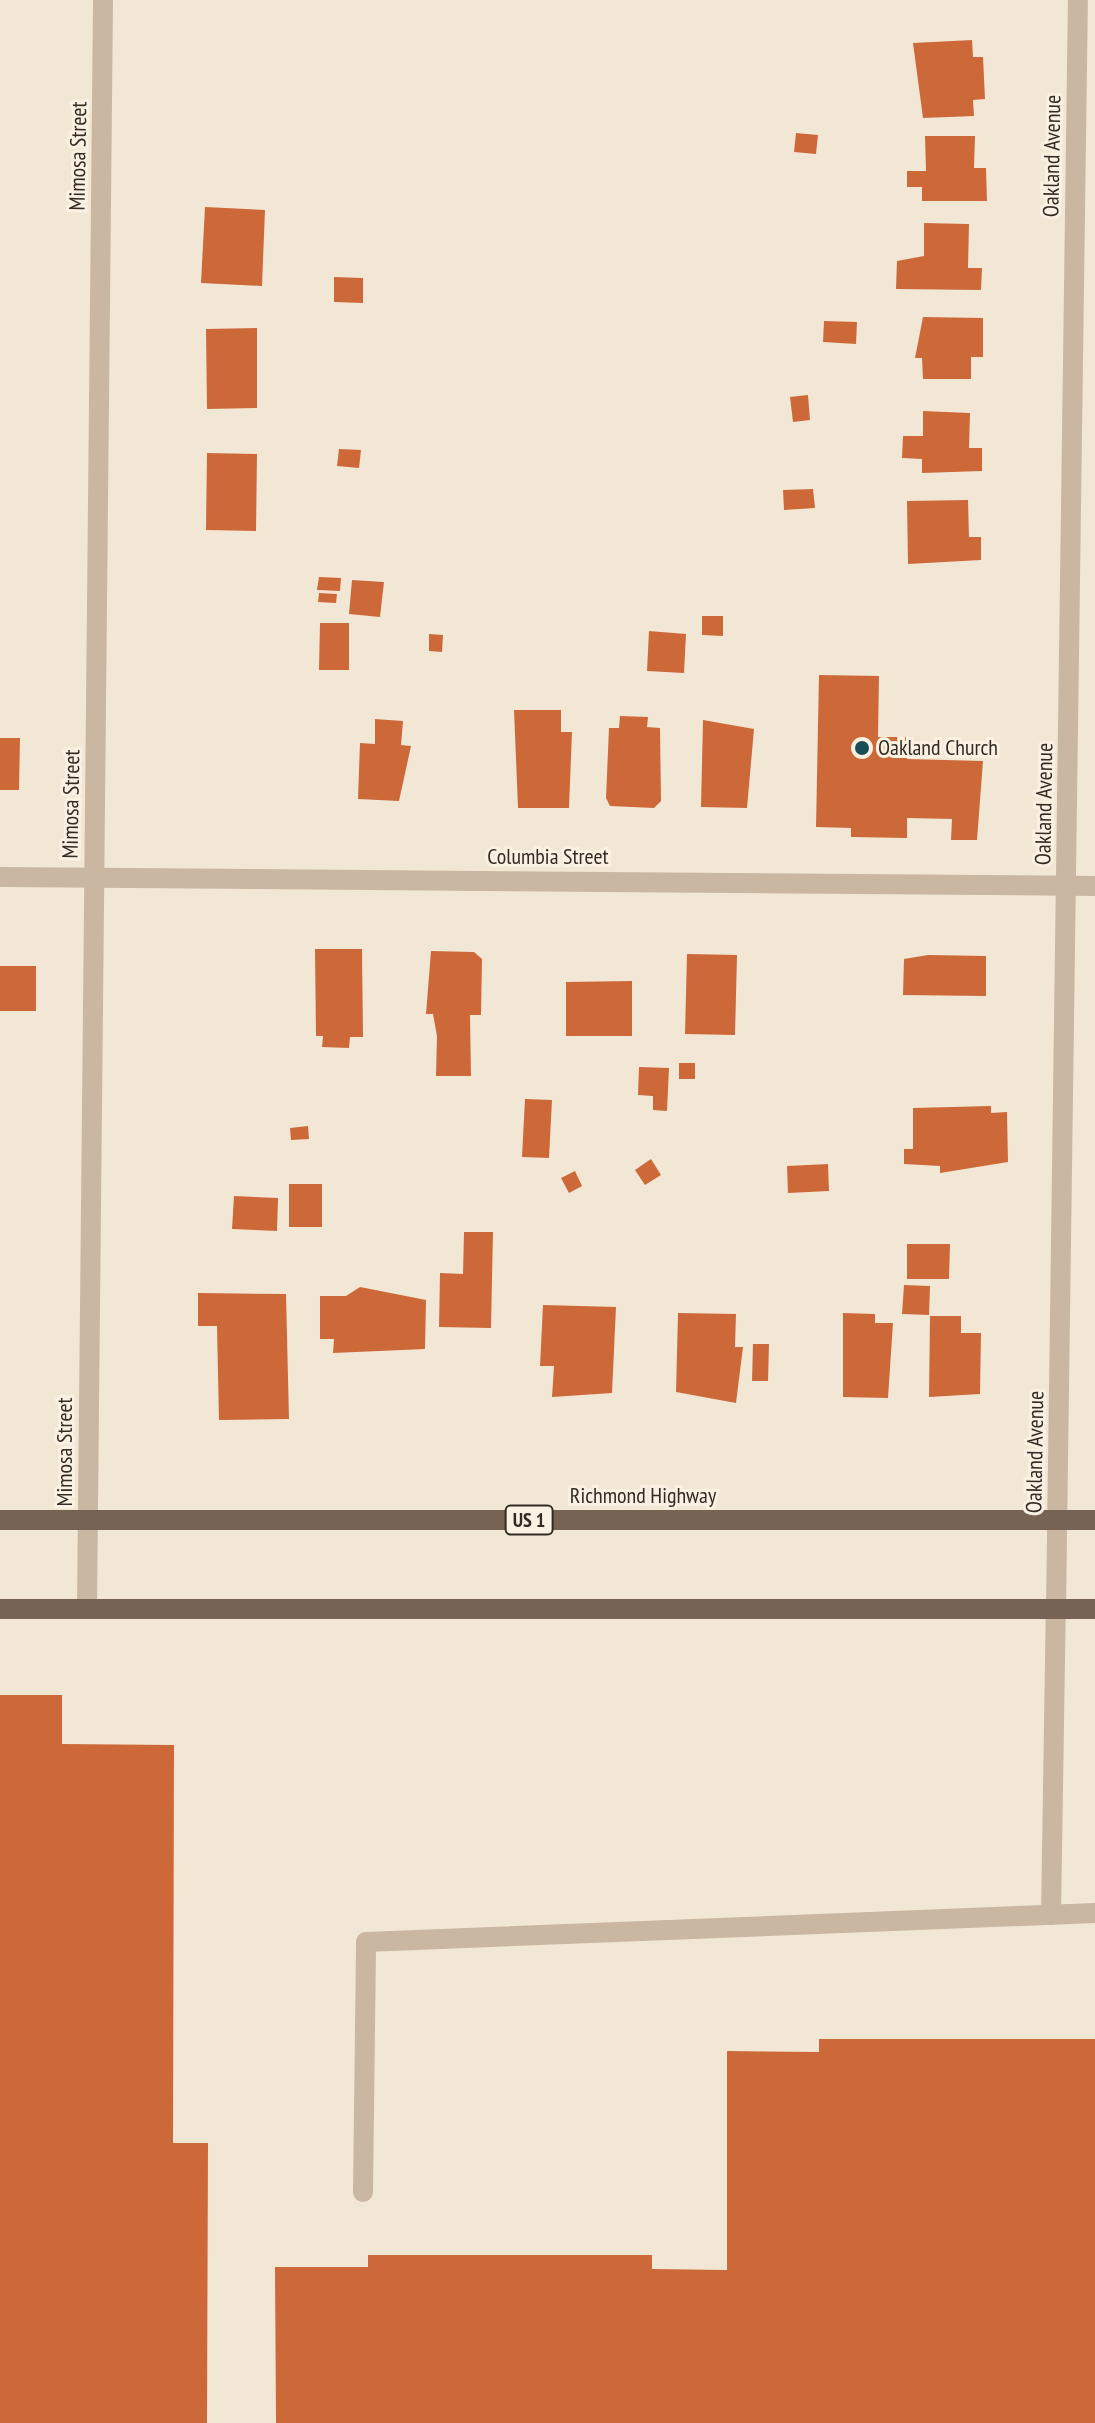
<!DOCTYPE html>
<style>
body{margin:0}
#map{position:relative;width:1095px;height:2423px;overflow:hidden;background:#f2e7d5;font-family:"PT Sans Narrow",sans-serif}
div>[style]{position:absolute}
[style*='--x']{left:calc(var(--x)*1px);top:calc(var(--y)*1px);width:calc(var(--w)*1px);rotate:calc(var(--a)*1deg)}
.building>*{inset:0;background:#cd6939}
.service>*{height:20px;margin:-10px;padding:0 10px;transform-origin:10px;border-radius:10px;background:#cab7a1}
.minor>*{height:20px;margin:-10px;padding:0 10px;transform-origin:10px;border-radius:10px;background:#cab7a1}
.primary>*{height:20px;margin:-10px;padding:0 10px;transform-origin:10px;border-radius:10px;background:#776354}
.dots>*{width:22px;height:22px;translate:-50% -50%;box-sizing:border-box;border:4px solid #faf1e2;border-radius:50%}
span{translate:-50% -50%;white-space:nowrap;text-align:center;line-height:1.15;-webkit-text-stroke:6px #faf1e2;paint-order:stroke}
.shield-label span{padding:2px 6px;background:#faf1e2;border:2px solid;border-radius:6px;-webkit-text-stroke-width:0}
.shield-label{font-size:20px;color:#342b24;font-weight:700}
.street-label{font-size:22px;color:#342b24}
.poi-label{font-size:22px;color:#342b24}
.left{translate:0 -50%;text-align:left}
</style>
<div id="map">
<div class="building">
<i style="clip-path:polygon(972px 40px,973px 57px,983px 57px,985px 99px,973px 100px,974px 116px,923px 118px,913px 43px)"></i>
<i style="clip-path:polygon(796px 133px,818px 135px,816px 154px,794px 152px)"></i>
<i style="clip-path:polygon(925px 136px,975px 136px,974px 168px,986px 168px,987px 201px,922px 201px,922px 187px,907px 187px,907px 171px,926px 171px)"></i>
<i style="clip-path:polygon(205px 207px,265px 210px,262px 286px,201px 283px)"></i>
<i style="clip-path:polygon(924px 223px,969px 224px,968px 268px,982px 268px,981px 290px,896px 289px,897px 261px,924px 256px)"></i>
<i style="clip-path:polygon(334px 277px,363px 278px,363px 303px,334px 302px)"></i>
<i style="clip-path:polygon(923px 317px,983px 318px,983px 357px,971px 357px,971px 379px,923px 379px,922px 358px,915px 358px)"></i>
<i style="clip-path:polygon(824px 321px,857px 322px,856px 344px,823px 342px)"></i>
<i style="clip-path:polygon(257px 328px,257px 408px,207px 409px,206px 329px)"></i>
<i style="clip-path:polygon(808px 395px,810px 420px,793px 422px,790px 397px)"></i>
<i style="clip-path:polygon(923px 411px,970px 413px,969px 448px,982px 448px,982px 471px,922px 473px,922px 459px,902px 458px,903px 436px,923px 436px)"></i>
<i style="clip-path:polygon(339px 449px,361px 450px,359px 468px,337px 466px)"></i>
<i style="clip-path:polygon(207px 453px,257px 454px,256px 531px,206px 530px)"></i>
<i style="clip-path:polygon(813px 489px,815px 508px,784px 510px,783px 490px)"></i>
<i style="clip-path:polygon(968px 500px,969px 537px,981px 537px,981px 560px,908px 564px,907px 501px)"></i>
<i style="clip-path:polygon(319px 577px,341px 578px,340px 591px,317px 590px)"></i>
<i style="clip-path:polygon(352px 580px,384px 582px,380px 617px,349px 614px)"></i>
<i style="clip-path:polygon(319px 593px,337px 594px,336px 603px,318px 602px)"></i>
<i style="clip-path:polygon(702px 616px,723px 616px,723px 636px,702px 635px)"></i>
<i style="clip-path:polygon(320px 623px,349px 623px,349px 670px,319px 670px)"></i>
<i style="clip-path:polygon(649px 631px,686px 634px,684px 673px,647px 671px)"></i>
<i style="clip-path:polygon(429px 634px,443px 635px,442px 652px,429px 651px)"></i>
<i style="clip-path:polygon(819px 675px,879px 676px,878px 737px,908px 737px,907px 759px,983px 761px,977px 840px,951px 840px,952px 819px,907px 818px,907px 838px,851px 837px,851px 828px,816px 827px)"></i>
<i style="clip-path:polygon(514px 710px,561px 710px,561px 732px,572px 732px,569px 808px,518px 808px)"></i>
<i style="clip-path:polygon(620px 716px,648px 717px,647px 727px,660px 728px,661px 801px,654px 808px,610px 806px,606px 798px,609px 728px,619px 728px)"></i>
<i style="clip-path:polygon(375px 719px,403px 721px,401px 745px,411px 746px,399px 801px,358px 799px,360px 743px,375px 744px)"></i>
<i style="clip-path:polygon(703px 720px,754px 729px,747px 808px,701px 807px)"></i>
<i style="clip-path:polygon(0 738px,20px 738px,19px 790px,0 790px)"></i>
<i style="clip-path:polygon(315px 949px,362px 949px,363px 1037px,350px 1037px,349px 1048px,322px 1047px,323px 1036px,316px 1036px)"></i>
<i style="clip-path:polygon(431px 951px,474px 952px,482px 959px,481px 1015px,470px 1015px,471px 1076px,436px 1076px,437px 1036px,433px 1014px,426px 1014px)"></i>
<i style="clip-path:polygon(687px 954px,737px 955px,735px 1035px,685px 1034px)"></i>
<i style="clip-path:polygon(928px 955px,986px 956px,986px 996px,903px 995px,904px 959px)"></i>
<i style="clip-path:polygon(0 966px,36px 966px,36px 1011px,0 1011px)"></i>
<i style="clip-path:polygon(632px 981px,632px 1036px,566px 1036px,566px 982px)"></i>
<i style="clip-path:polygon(679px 1063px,695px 1063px,695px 1079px,679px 1079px)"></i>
<i style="clip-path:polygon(639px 1067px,669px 1068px,667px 1111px,653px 1110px,653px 1096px,638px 1095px)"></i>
<i style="clip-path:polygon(525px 1099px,552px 1100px,549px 1158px,522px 1157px)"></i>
<i style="clip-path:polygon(991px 1106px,991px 1113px,1007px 1112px,1008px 1162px,940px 1173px,940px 1166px,904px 1164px,904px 1149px,913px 1149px,913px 1108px)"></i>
<i style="clip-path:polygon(308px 1126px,309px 1139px,291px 1140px,290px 1128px)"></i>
<i style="clip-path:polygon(651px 1159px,661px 1175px,645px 1185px,635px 1170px)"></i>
<i style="clip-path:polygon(828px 1164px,829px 1191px,788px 1193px,787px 1166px)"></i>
<i style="clip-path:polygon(575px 1171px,582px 1186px,569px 1193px,561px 1178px)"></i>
<i style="clip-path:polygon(289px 1184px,322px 1184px,322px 1227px,289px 1227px)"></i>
<i style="clip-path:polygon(234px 1196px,278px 1198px,277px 1231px,232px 1229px)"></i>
<i style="clip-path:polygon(464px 1232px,493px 1232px,491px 1328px,439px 1327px,440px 1273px,463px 1274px)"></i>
<i style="clip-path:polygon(907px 1244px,950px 1244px,949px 1279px,907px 1279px)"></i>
<i style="clip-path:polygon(904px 1285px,930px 1286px,929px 1315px,902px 1314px)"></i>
<i style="clip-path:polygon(360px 1287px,426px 1300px,425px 1349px,333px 1353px,334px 1339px,320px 1339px,320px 1296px,346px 1296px)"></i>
<i style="clip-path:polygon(198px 1293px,286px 1294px,289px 1419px,219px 1420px,217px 1326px,198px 1326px)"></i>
<i style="clip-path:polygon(543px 1305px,616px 1307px,612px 1393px,552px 1397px,554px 1366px,540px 1366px)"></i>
<i style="clip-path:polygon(678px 1313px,736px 1314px,735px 1347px,743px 1347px,736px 1403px,676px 1392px)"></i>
<i style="clip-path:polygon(843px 1313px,875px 1314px,875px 1323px,893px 1323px,888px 1398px,843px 1397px)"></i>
<i style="clip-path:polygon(930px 1316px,961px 1316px,961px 1333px,981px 1333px,980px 1394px,929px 1397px)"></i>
<i style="clip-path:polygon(753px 1344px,769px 1344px,768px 1381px,752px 1381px)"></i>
<i style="clip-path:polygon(0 1695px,62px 1695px,62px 1744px,174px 1745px,173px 2143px,208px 2143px,207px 2423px,0 2423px)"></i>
<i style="clip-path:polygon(819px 2039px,1095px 2039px,1095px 2423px,276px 2423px,275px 2267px,368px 2267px,368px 2255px,652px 2255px,652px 2269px,727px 2270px,727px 2051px,819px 2052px)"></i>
</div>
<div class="service">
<i style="--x:1051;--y:1915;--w:306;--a:-89.1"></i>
<i style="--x:363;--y:2192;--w:250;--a:-89.3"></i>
<i style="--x:366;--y:1942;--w:730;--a:-2.28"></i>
</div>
<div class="minor">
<i style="--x:0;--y:877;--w:1095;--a:0.47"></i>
<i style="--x:87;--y:1609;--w:1609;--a:-89.43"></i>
<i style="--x:1056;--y:1609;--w:1609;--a:-89.22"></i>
</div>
<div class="primary">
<i style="--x:0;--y:1520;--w:1095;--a:0"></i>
<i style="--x:0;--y:1609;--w:1095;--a:0"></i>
</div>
<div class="dots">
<i style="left:862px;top:748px;background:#184e57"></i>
</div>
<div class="shield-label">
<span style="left:529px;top:1520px">US 1</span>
</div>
<div class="street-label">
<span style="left:78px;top:156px;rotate:-89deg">Mimosa Street</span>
<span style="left:1052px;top:156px;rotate:-89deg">Oakland Avenue</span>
<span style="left:71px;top:804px;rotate:-89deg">Mimosa Street</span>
<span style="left:1044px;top:804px;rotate:-89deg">Oakland Avenue</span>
<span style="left:548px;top:857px">Columbia Street</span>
<span style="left:65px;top:1452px;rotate:-90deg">Mimosa Street</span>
<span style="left:1035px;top:1452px;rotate:-89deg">Oakland Avenue</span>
<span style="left:643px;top:1496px">Richmond Highway</span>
</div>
<div class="poi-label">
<span class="left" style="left:878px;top:748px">Oakland Church</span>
</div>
</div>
